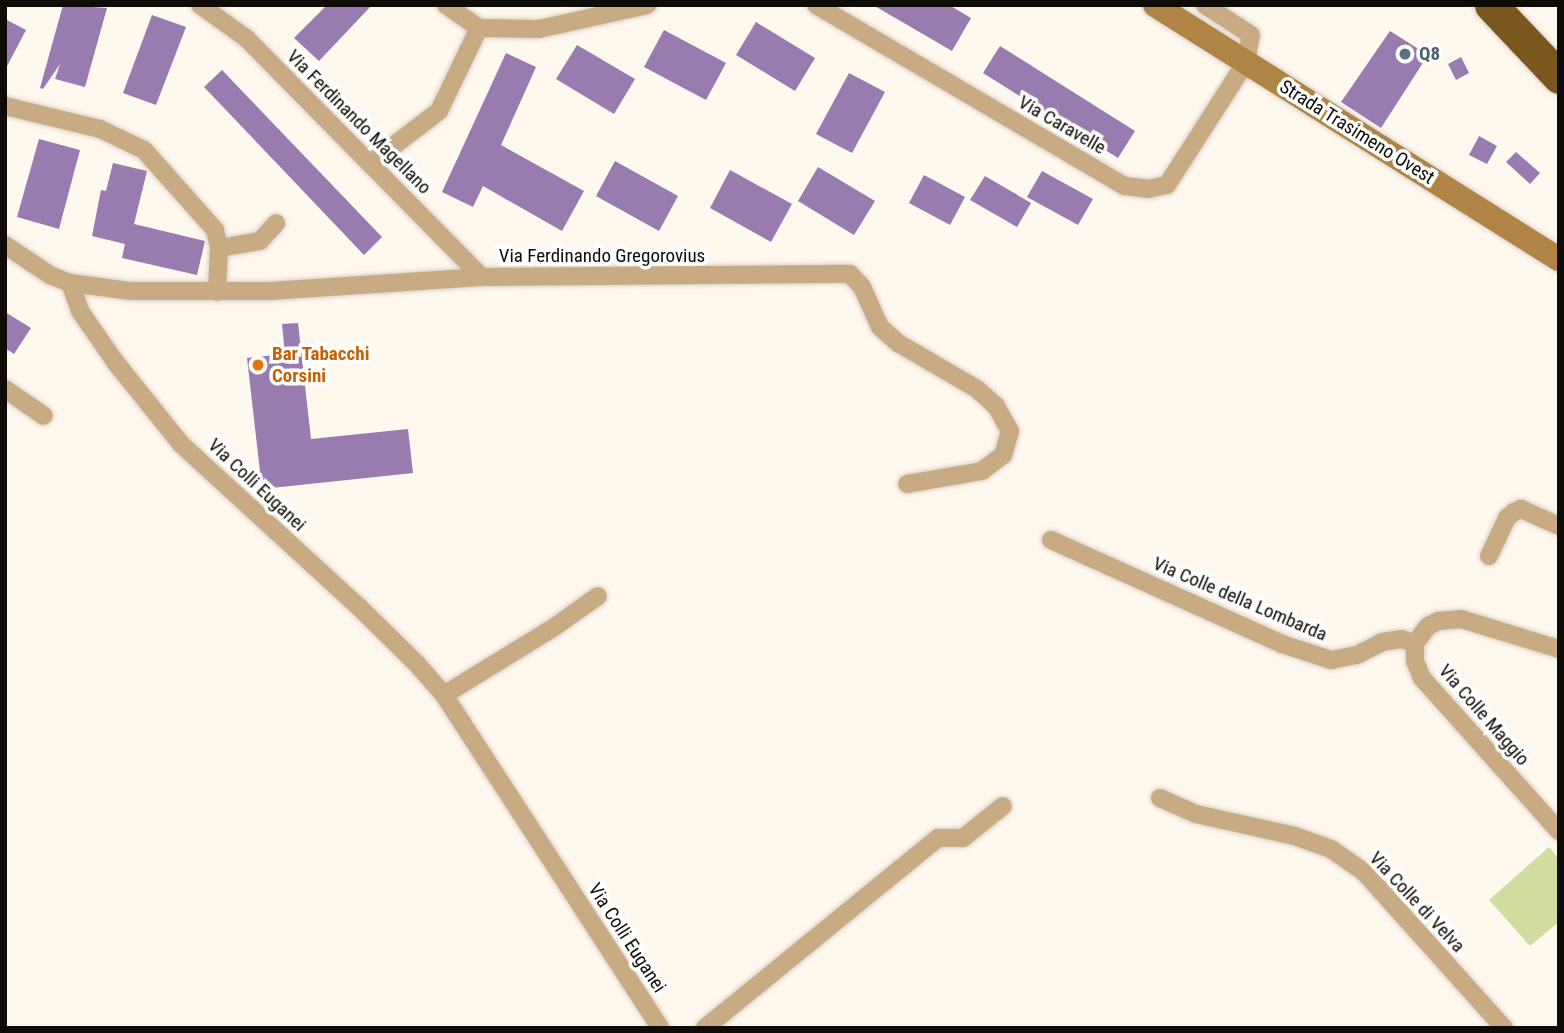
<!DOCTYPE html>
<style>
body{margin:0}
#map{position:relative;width:1564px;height:1033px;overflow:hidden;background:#fff8ee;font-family:"Roboto Condensed",sans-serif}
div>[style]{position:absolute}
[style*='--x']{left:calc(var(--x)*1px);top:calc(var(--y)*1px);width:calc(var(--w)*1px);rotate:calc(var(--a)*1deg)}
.green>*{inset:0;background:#d1dc9f}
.building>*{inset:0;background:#987baf}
.roads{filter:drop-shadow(0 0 2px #d9d2c9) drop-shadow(0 0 2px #d9d2c9)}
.street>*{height:18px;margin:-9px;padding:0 9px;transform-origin:9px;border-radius:9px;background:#c8ab83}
.secondary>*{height:24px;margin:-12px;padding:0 12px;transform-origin:12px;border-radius:12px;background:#af8444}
.highway>*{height:33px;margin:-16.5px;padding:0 16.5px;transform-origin:16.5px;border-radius:16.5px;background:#7a571e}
.dots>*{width:19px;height:19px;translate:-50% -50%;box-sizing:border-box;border:4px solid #fff;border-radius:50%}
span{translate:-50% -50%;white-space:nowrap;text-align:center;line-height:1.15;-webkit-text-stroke:7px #fff;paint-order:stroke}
.service-label{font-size:19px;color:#4e5e75;font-weight:700}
.left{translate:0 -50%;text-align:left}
.street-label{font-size:19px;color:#0f0b06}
.food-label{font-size:19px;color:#c56008;font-weight:700}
.frame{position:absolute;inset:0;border:7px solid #0f0b06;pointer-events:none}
</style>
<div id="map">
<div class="green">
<i style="clip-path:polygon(1549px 847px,1559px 859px,1559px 922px,1530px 946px,1489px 900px)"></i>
</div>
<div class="building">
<i style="clip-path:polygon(63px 5px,107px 8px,85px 87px,55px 79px,60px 64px,43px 89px,40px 88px)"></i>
<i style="clip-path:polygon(327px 5px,372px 5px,319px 61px,294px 38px)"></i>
<i style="clip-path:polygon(873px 5px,949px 5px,971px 18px,952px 51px)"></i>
<i style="clip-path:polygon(152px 15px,186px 27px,156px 105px,123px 93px)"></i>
<i style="clip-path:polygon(5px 19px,26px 30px,5px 70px)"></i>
<i style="clip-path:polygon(756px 22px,815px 58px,795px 91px,736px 55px)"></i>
<i style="clip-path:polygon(664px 30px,726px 63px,706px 100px,644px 67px)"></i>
<i style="clip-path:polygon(1390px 31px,1428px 55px,1381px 128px,1341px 102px)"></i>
<i style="clip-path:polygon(577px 45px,635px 79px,614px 114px,556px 79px)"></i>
<i style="clip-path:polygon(1000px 46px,1135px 131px,1118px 158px,983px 73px)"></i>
<i style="clip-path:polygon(506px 53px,536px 67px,501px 145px,584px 191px,562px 231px,483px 186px,473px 207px,442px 192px)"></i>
<i style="clip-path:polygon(1461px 57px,1469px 73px,1456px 80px,1448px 64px)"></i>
<i style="clip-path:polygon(222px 70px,382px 237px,364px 255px,204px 87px)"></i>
<i style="clip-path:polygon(849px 73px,885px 92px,852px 153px,816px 134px)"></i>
<i style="clip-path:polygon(1479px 136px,1497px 146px,1487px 164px,1469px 155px)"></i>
<i style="clip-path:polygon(39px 139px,80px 150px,59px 229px,17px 217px)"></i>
<i style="clip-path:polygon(1516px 152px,1540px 173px,1530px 184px,1506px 162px)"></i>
<i style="clip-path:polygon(615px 161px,678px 196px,659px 231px,596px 196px)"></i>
<i style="clip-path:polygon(113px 163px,147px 171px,134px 224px,205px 241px,197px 275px,122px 258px,125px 244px,92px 236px,101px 190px,106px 191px)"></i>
<i style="clip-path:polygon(818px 167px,875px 201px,854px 235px,798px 201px)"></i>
<i style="clip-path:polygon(730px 170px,792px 204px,771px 242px,710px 208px)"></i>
<i style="clip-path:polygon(1042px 171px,1093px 199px,1078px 225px,1027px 197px)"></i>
<i style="clip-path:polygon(924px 175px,965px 197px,950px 225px,909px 203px)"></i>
<i style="clip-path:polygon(985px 176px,1031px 203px,1017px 227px,970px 200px)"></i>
<i style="clip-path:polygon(5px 312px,31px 328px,14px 354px,5px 348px)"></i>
<i style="clip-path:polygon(298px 323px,311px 439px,408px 429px,413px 473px,262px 489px,247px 358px,285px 354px,282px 324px)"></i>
</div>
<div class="roads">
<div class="street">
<i style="--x:200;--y:5;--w:57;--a:35.7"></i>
<i style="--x:246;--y:38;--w:336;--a:45.4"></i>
<i style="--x:446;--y:5;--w:40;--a:34.9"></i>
<i style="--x:816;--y:5;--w:358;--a:30.4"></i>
<i style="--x:1125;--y:186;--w:23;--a:7"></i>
<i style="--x:1148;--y:189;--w:19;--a:-12"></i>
<i style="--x:1167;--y:185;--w:146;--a:-57.3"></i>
<i style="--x:1246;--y:62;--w:27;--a:-80"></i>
<i style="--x:1251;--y:35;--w:55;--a:-146.9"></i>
<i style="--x:479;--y:28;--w:60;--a:1"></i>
<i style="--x:539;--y:29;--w:111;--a:-12.5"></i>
<i style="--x:5;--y:106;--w:98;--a:13.6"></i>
<i style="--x:100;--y:129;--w:49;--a:25.5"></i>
<i style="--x:144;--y:150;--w:107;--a:48.4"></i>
<i style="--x:215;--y:230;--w:18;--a:77"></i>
<i style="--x:219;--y:248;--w:44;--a:92.6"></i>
<i style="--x:371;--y:163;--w:86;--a:-37.4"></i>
<i style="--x:439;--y:111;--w:92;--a:-64.3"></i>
<i style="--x:5;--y:245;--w:54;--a:33.7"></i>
<i style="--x:50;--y:275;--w:22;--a:22"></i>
<i style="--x:70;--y:283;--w:62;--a:7.5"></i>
<i style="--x:131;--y:291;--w:139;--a:0"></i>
<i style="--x:270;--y:291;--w:212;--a:-3.8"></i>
<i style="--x:482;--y:277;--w:368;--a:-0.5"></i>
<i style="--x:850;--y:274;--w:18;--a:47"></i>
<i style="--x:862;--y:287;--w:44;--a:65.8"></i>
<i style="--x:880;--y:327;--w:24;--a:42"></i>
<i style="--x:898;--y:343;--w:91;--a:30.2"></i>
<i style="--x:977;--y:389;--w:25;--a:42"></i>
<i style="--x:996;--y:406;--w:29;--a:61"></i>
<i style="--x:1010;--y:431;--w:25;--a:106"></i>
<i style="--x:1003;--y:455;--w:26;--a:143"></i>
<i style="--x:982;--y:471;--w:76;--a:170.2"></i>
<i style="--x:219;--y:248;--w:42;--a:-9.7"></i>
<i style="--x:260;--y:241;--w:24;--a:-48"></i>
<i style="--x:70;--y:283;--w:30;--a:70"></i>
<i style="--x:80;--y:311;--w:63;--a:55.3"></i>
<i style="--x:116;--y:363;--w:105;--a:51.2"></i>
<i style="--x:182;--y:445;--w:240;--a:42.5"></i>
<i style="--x:359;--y:607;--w:81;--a:44.5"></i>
<i style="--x:417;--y:664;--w:41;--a:48.9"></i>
<i style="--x:444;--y:695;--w:397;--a:57"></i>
<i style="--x:5;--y:389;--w:47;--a:34.7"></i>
<i style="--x:1051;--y:540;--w:253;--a:24.2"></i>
<i style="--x:1282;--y:644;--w:52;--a:18.1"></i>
<i style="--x:1331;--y:660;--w:26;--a:-11"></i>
<i style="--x:1357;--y:655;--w:28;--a:-27"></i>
<i style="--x:1382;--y:642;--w:19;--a:-9"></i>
<i style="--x:1401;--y:639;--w:15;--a:16"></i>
<i style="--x:1489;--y:556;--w:42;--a:-64.7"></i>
<i style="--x:1507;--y:518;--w:9;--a:-41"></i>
<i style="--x:1514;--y:512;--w:8;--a:-23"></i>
<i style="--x:1521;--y:509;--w:42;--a:24.1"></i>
<i style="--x:1559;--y:649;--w:102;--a:-163"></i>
<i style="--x:1461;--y:619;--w:23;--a:175"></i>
<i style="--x:1438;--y:621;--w:11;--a:153"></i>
<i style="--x:1428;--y:626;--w:21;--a:127"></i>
<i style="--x:1415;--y:643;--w:18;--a:90"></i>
<i style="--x:1415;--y:661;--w:18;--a:68"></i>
<i style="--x:1422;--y:678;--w:205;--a:48.2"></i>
<i style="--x:444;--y:695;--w:128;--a:-31.6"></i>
<i style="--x:553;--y:628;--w:55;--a:-35.4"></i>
<i style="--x:1160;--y:798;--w:39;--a:24"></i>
<i style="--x:1196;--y:814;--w:101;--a:12.5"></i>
<i style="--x:1295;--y:836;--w:38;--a:20"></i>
<i style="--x:1331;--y:849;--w:40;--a:34.9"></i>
<i style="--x:1364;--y:872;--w:210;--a:48.1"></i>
<i style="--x:705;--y:1028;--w:301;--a:-39.2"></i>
<i style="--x:938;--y:838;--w:25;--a:0"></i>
<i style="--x:963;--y:838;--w:51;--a:-38.7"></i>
</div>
<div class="secondary">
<i style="--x:1155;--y:5;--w:477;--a:32.2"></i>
</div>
<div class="highway">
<i style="--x:1491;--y:5;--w:99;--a:46.6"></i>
</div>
</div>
<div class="dots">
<i style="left:1405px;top:54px;background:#5c6f8a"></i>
<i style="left:258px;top:365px;background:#e8710a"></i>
</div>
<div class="service-label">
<span class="left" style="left:1419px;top:54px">Q8</span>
</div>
<div class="street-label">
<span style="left:359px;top:122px;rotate:45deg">Via Ferdinando Magellano</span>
<span style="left:1062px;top:125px;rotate:30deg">Via Caravelle</span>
<span style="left:1357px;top:132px;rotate:32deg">Strada Trasimeno Ovest</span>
<span style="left:602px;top:256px">Via Ferdinando Gregorovius</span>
<span style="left:257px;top:485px;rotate:43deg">Via Colli Euganei</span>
<span style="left:1240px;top:599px;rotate:23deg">Via Colle della Lombarda</span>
<span style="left:1484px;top:715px;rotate:49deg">Via Colle Maggio</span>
<span style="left:1417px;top:902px;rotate:47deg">Via Colle di Velva</span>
<span style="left:627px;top:938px;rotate:57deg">Via Colli Euganei</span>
</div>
<div class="food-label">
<span class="left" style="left:272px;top:365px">Bar Tabacchi<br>Corsini</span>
</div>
<div class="frame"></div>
</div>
